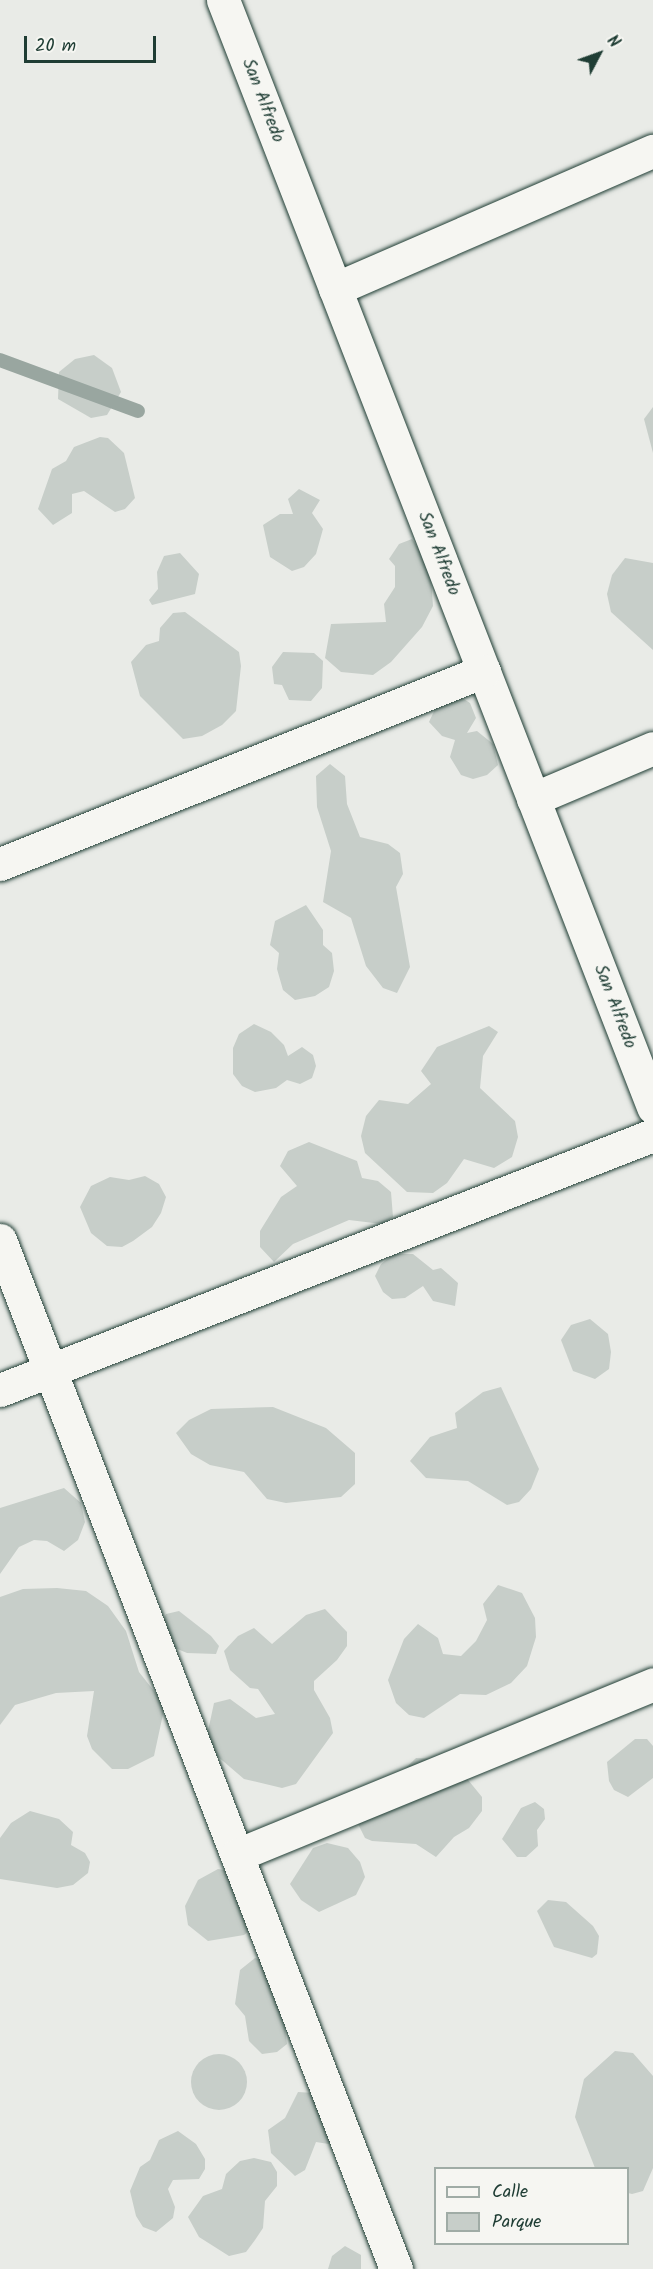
<!DOCTYPE html>
<style>
body{margin:0}
#map{position:relative;width:653px;height:2269px;overflow:hidden;background:#e9ebe7;font-family:Kalam,sans-serif}
div>[style]{position:absolute}
[style*='--x']{left:calc(var(--x)*1px);top:calc(var(--y)*1px);width:calc(var(--w)*1px);rotate:calc(var(--a)*1deg)}
.green>*{inset:0;background:#c7cec9}
.round{border-radius:50%}
.stream>*{height:14px;margin:-7px;padding:0 7px;transform-origin:7px;border-radius:7px;background:#99a6a0}
.roads{filter:drop-shadow(0 0 2px #1f3d34) drop-shadow(0 0 2px #1f3d34)}
.street>*{height:33px;margin:-16.5px;padding:0 16.5px;transform-origin:16.5px;border-radius:16.5px;background:#f6f6f2}
span{translate:-50% -50%;white-space:nowrap;text-align:center;line-height:1.15;-webkit-text-stroke:4.5px #f6f6f2;paint-order:stroke}
.street-label{font-size:18px;color:#1f3d34}
.legend{position:absolute;left:434px;top:2167px;width:195px;height:78px;box-sizing:border-box;background:#f6f6f2;border:2px solid #a0aca6;margin:0;padding:8px 10px;list-style:none;font-size:18px;color:#1f3d34}
.legend li{display:flex;align-items:center;gap:12px;height:30px}
.legend b{width:30px;border:2px solid #a0aca6}
.north{position:absolute;left:569px;top:24px;width:60px;height:60px;-webkit-text-stroke:4px #f6f6f2;paint-order:stroke;rotate:49deg;font-size:16px;font-weight:700;line-height:24px;text-align:center;color:#1f3d34}
.north::after{content:'';display:block;margin:auto;width:21px;height:27px;background:#1f3d34;clip-path:polygon(50% 0,100% 100%,50% 72%,0 100%)}
.scale{position:absolute;left:24px;top:36px;width:132px;height:27px;box-sizing:border-box;border:3px solid #1f3d34;border-top:0;padding-left:8px;font-size:18px;line-height:21px;white-space:nowrap;color:#1f3d34;-webkit-text-stroke:4px #f6f6f2;paint-order:stroke}
</style>
<div id="map">
<div class="green">
<i style="clip-path:polygon(94px 355px,112px 368px,121px 392px,107px 415px,91px 418px,58px 399px,59px 372px,75px 359px)"></i>
<i style="clip-path:polygon(653px 407px,653px 453px,644px 419px)"></i>
<i style="clip-path:polygon(100px 437px,108px 438px,124px 453px,135px 498px,125px 509px,115px 512px,84px 491px,72px 494px,72px 513px,53px 525px,38px 509px,52px 469px,66px 461px,74px 447px)"></i>
<i style="clip-path:polygon(299px 489px,320px 500px,312px 513px,323px 529px,316px 554px,304px 567px,292px 571px,270px 557px,263px 525px,280px 514px,293px 514px,288px 499px)"></i>
<i style="clip-path:polygon(412px 539px,430px 565px,433px 606px,422px 627px,391px 662px,373px 675px,341px 672px,325px 658px,331px 624px,386px 622px,384px 604px,395px 587px,395px 566px,389px 559px,399px 544px)"></i>
<i style="clip-path:polygon(180px 553px,199px 574px,195px 594px,152px 605px,149px 600px,158px 589px,157px 572px,164px 556px)"></i>
<i style="clip-path:polygon(625px 558px,653px 563px,653px 650px,611px 612px,607px 594px,612px 575px)"></i>
<i style="clip-path:polygon(185px 612px,239px 652px,241px 666px,236px 711px,222px 725px,202px 736px,183px 739px,140px 696px,131px 662px,146px 645px,159px 641px,160px 628px,173px 613px)"></i>
<i style="clip-path:polygon(283px 652px,314px 653px,323px 661px,322px 688px,311px 701px,289px 700px,282px 685px,274px 684px,272px 667px)"></i>
<i style="clip-path:polygon(456px 694px,470px 703px,476px 718px,467px 733px,477px 731px,493px 744px,498px 765px,487px 775px,473px 779px,461px 775px,450px 757px,455px 740px,442px 736px,429px 722px,436px 707px)"></i>
<i style="clip-path:polygon(330px 764px,345px 776px,347px 804px,360px 837px,388px 844px,400px 853px,403px 874px,396px 887px,410px 967px,397px 993px,383px 988px,366px 966px,351px 918px,323px 902px,331px 851px,317px 807px,316px 776px)"></i>
<i style="clip-path:polygon(306px 905px,323px 930px,323px 945px,332px 953px,334px 971px,329px 987px,315px 996px,295px 1000px,283px 990px,277px 969px,279px 953px,270px 945px,275px 921px)"></i>
<i style="clip-path:polygon(254px 1024px,271px 1032px,284px 1045px,288px 1056px,302px 1047px,313px 1055px,316px 1066px,312px 1078px,300px 1084px,287px 1080px,276px 1088px,255px 1092px,242px 1086px,233px 1074px,233px 1048px,239px 1034px)"></i>
<i style="clip-path:polygon(489px 1026px,498px 1032px,483px 1056px,480px 1088px,515px 1121px,518px 1137px,512px 1157px,494px 1168px,464px 1159px,447px 1183px,433px 1193px,407px 1192px,365px 1153px,361px 1136px,366px 1116px,379px 1100px,408px 1104px,431px 1084px,421px 1071px,437px 1047px)"></i>
<i style="clip-path:polygon(309px 1142px,357px 1161px,362px 1178px,378px 1181px,391px 1192px,393px 1217px,382px 1224px,349px 1220px,293px 1244px,274px 1262px,260px 1247px,260px 1231px,281px 1197px,297px 1186px,280px 1166px,288px 1151px)"></i>
<i style="clip-path:polygon(145px 1176px,159px 1184px,166px 1197px,161px 1213px,152px 1227px,133px 1241px,122px 1247px,107px 1246px,91px 1233px,80px 1207px,91px 1186px,110px 1177px,129px 1180px)"></i>
<i style="clip-path:polygon(394px 1254px,413px 1254px,433px 1270px,441px 1268px,448px 1274px,458px 1283px,455px 1306px,433px 1301px,423px 1286px,405px 1298px,392px 1299px,383px 1292px,375px 1276px,381px 1264px)"></i>
<i style="clip-path:polygon(590px 1319px,608px 1334px,611px 1352px,609px 1369px,595px 1379px,573px 1371px,561px 1340px,571px 1325px)"></i>
<i style="clip-path:polygon(501px 1387px,539px 1469px,531px 1489px,519px 1502px,507px 1505px,468px 1481px,426px 1478px,410px 1461px,430px 1437px,457px 1428px,455px 1413px,483px 1392px)"></i>
<i style="clip-path:polygon(273px 1407px,326px 1428px,355px 1453px,355px 1484px,341px 1497px,286px 1503px,267px 1499px,244px 1472px,210px 1465px,191px 1454px,176px 1433px,189px 1420px,211px 1409px)"></i>
<i style="clip-path:polygon(64px 1488px,81px 1503px,85px 1522px,78px 1540px,64px 1551px,47px 1541px,34px 1540px,19px 1547px,0 1574px,0 1508px)"></i>
<i style="clip-path:polygon(498px 1585px,522px 1593px,535px 1618px,536px 1637px,527px 1666px,511px 1683px,486px 1695px,460px 1694px,424px 1718px,409px 1715px,396px 1703px,388px 1680px,404px 1639px,418px 1624px,438px 1638px,443px 1654px,461px 1656px,476px 1641px,487px 1620px,483px 1604px)"></i>
<i style="clip-path:polygon(57px 1588px,86px 1591px,108px 1606px,126px 1631px,139px 1672px,165px 1705px,154px 1756px,128px 1769px,112px 1769px,92px 1749px,87px 1736px,94px 1691px,56px 1693px,15px 1705px,0 1725px,0 1597px,23px 1589px)"></i>
<i style="clip-path:polygon(325px 1609px,347px 1632px,347px 1646px,337px 1660px,314px 1681px,314px 1690px,330px 1718px,333px 1733px,296px 1784px,282px 1788px,244px 1779px,209px 1749px,208px 1731px,214px 1703px,230px 1699px,256px 1718px,275px 1714px,258px 1689px,250px 1688px,230px 1670px,224px 1651px,238px 1636px,254px 1628px,272px 1644px,306px 1615px)"></i>
<i style="clip-path:polygon(179px 1611px,211px 1636px,219px 1646px,216px 1654px,187px 1653px,161px 1642px,160px 1627px,166px 1614px)"></i>
<i style="clip-path:polygon(635px 1739px,647px 1739px,653px 1746px,653px 1778px,628px 1797px,614px 1790px,609px 1781px,607px 1762px)"></i>
<i style="clip-path:polygon(416px 1758px,436px 1759px,464px 1775px,482px 1797px,482px 1811px,469px 1828px,454px 1837px,436px 1857px,416px 1844px,372px 1841px,365px 1838px,355px 1818px)"></i>
<i style="clip-path:polygon(535px 1802px,544px 1809px,545px 1819px,537px 1830px,538px 1846px,526px 1857px,517px 1857px,502px 1839px,521px 1808px)"></i>
<i style="clip-path:polygon(30px 1811px,59px 1819px,73px 1832px,71px 1845px,85px 1853px,90px 1862px,88px 1873px,73px 1885px,57px 1888px,0 1879px,0 1838px,11px 1823px)"></i>
<i style="clip-path:polygon(327px 1843px,348px 1848px,360px 1862px,365px 1877px,356px 1895px,319px 1912px,301px 1900px,290px 1884px,313px 1848px)"></i>
<i style="clip-path:polygon(218px 1869px,244px 1873px,258px 1924px,244px 1935px,208px 1941px,188px 1925px,185px 1906px,198px 1880px)"></i>
<i style="clip-path:polygon(548px 1900px,566px 1902px,593px 1926px,599px 1936px,597px 1954px,592px 1958px,554px 1947px,537px 1911px)"></i>
<i style="clip-path:polygon(255px 1958px,280px 1966px,293px 2013px,285px 2030px,287px 2044px,277px 2052px,262px 2054px,249px 2041px,245px 2016px,235px 2004px,240px 1970px)"></i>
<i style="clip-path:polygon(615px 2051px,633px 2053px,653px 2076px,653px 2168px,643px 2191px,632px 2194px,628px 2193px,628px 2168px,595px 2168px,575px 2117px,584px 2079px)"></i>
<i class="round" style="left:191px;top:2054px;width:56px;height:56px"></i>
<i style="clip-path:polygon(298px 2092px,330px 2094px,350px 2104px,360px 2125px,347px 2147px,316px 2142px,305px 2170px,295px 2176px,271px 2153px,268px 2130px,285px 2118px)"></i>
<i style="clip-path:polygon(178px 2131px,196px 2144px,205px 2159px,205px 2169px,199px 2179px,173px 2180px,168px 2189px,175px 2207px,173px 2218px,156px 2232px,143px 2227px,136px 2216px,130px 2191px,140px 2167px,150px 2160px,159px 2140px)"></i>
<i style="clip-path:polygon(254px 2158px,271px 2162px,277px 2172px,277px 2186px,265px 2201px,263px 2228px,255px 2240px,246px 2252px,229px 2256px,199px 2237px,188px 2217px,203px 2196px,222px 2189px,226px 2174px,240px 2161px)"></i>
<i style="clip-path:polygon(345px 2246px,361px 2255px,361px 2269px,328px 2269px,332px 2256px)"></i>
</div>
<div class="stream">
<i style="--x:0;--y:360;--w:147;--a:20.3"></i>
</div>
<div class="roads">
<div class="street">
<i style="--x:223;--y:0;--w:1188;--a:68.77"></i>
<i style="--x:335;--y:289;--w:347;--a:-23.5"></i>
<i style="--x:533;--y:799;--w:130;--a:-23"></i>
<i style="--x:0;--y:864;--w:521;--a:-21.74"></i>
<i style="--x:0;--y:1240;--w:1103;--a:68.95"></i>
<i style="--x:0;--y:1390;--w:701;--a:-21.33"></i>
<i style="--x:237;--y:1855;--w:450;--a:-22.3"></i>
</div>
</div>
<div class="street-label">
<span style="left:262px;top:101px;rotate:69deg">San Alfredo</span>
<span style="left:438px;top:554px;rotate:69deg">San Alfredo</span>
<span style="left:614px;top:1007px;rotate:69deg">San Alfredo</span>
</div>
<ul class="legend">
<li><b style="height:8px;background:#f6f6f2"></b>Calle</li>
<li><b style="height:16px;background:#c7cec9"></b>Parque</li>
</ul>
<div class="north">N</div>
<div class="scale">20 m</div>
</div>
